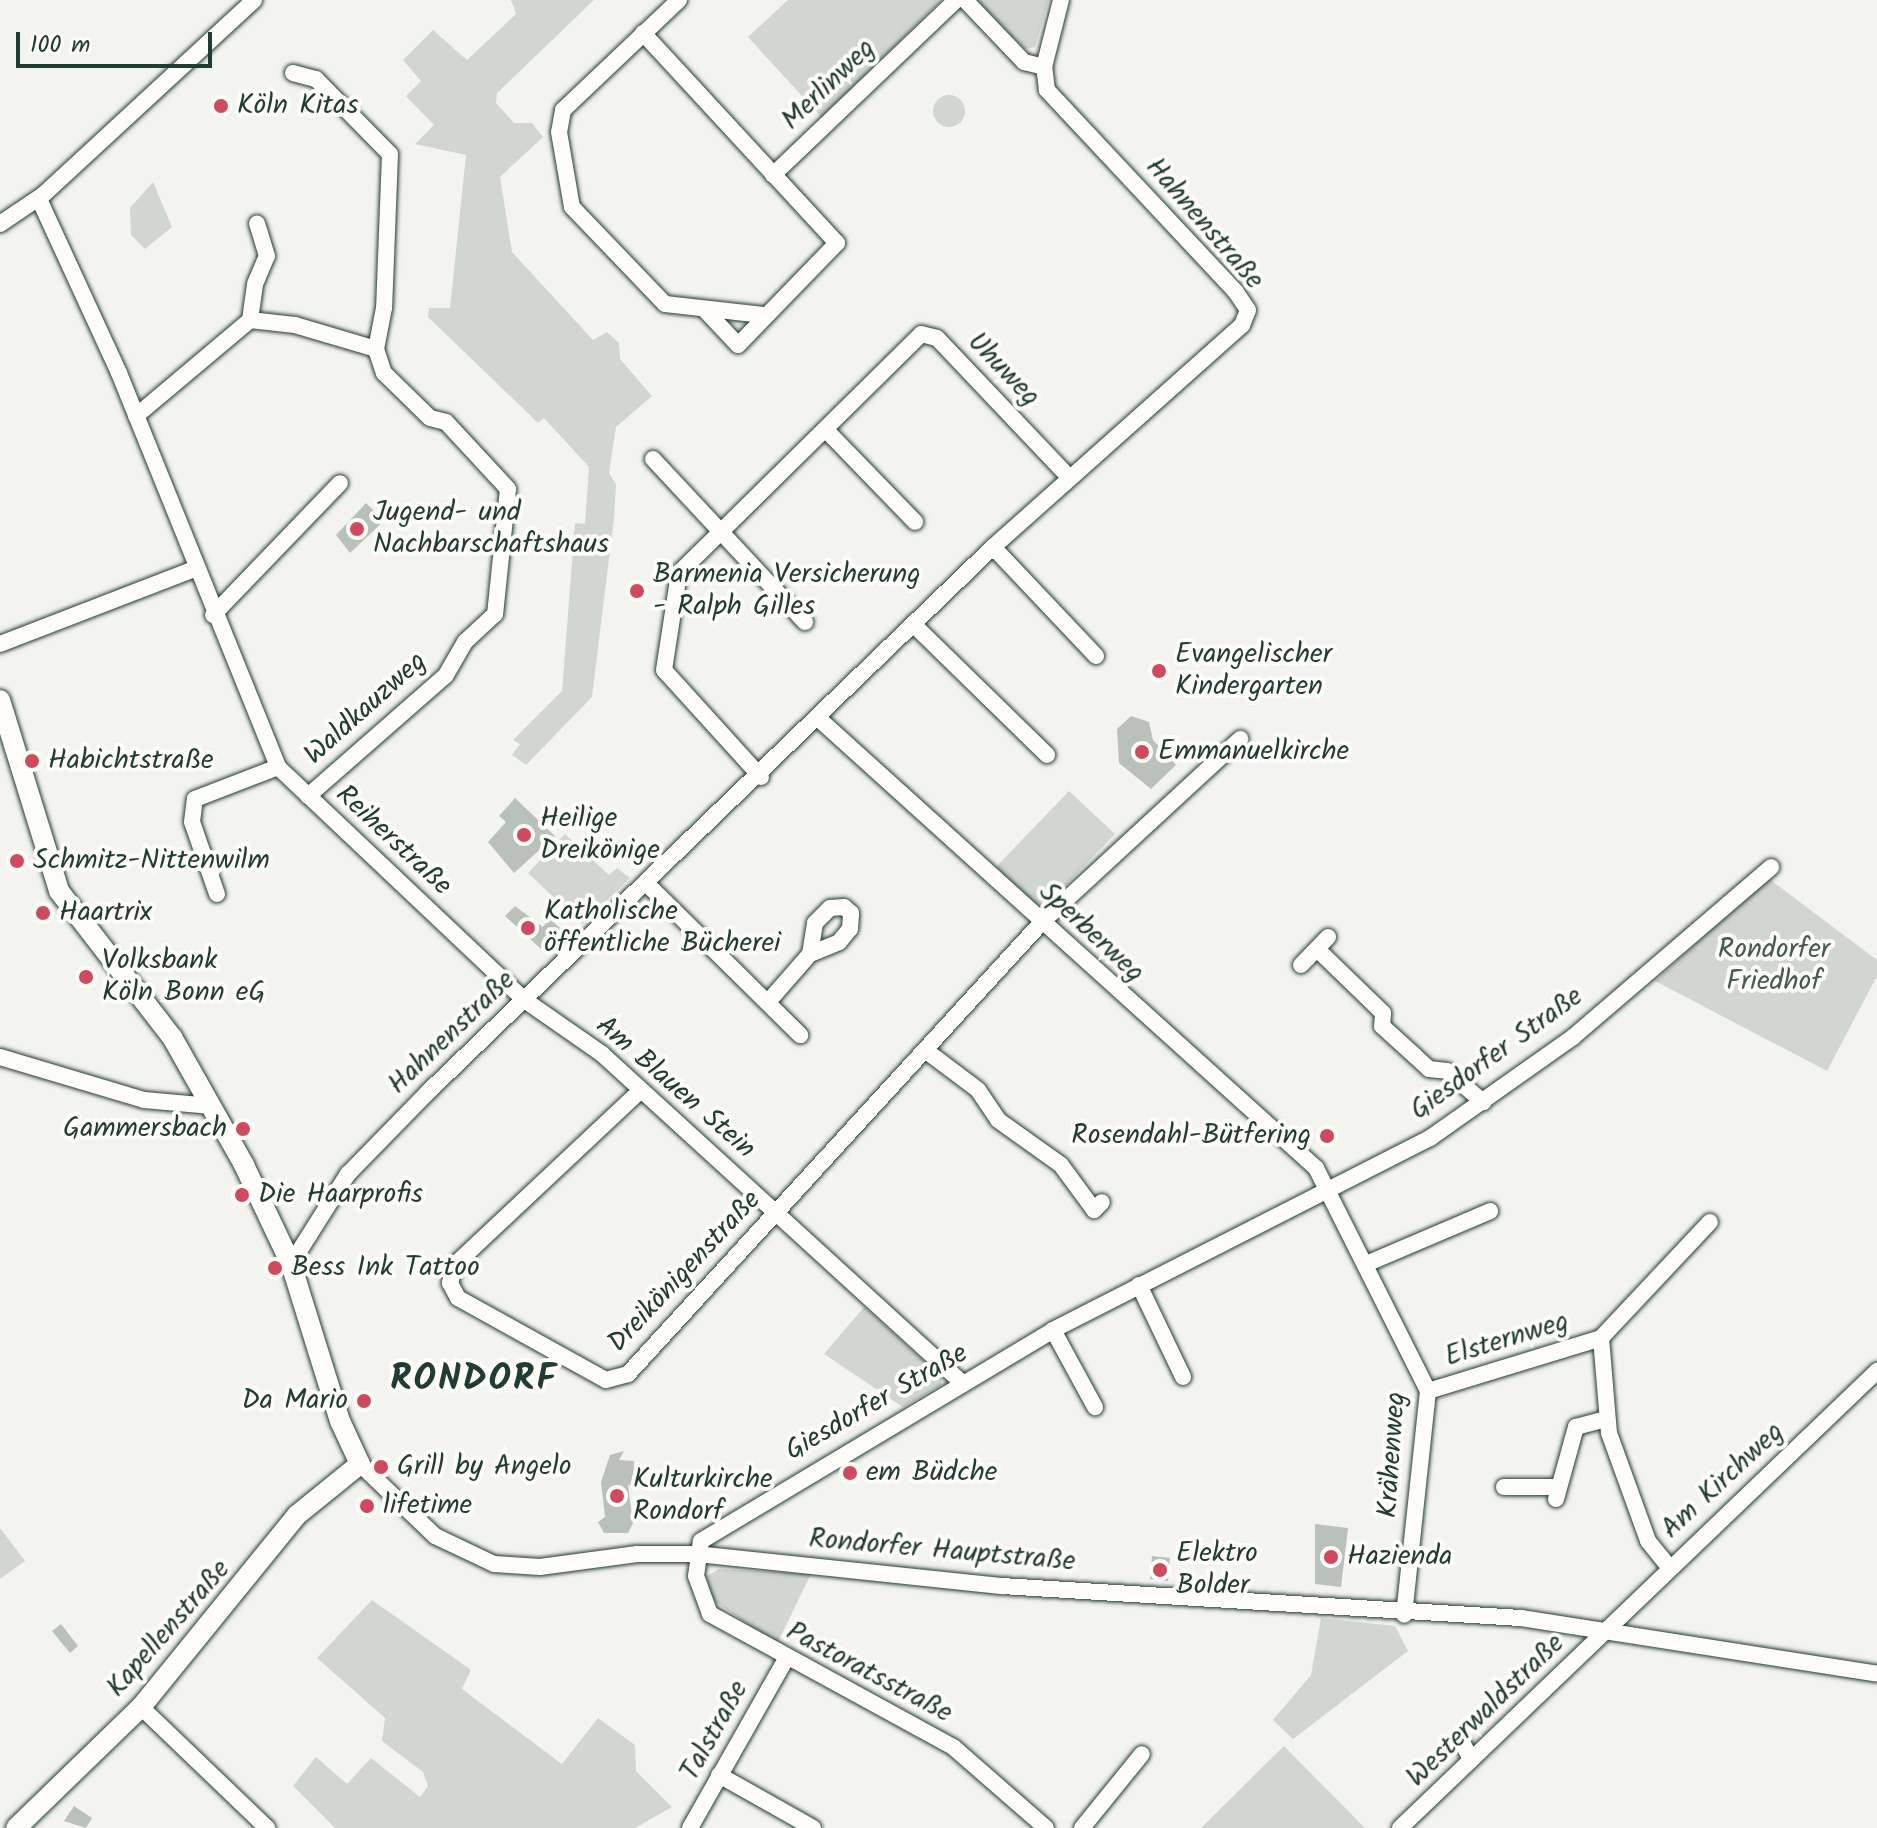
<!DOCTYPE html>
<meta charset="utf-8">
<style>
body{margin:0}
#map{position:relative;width:1877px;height:1828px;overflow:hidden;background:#f4f4ef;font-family:Kalam,sans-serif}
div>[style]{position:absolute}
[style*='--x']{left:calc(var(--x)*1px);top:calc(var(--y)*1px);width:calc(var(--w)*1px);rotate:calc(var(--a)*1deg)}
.green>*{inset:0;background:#d1d6d1}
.round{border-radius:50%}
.building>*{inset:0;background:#b9c1bb}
.roads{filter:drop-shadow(0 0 2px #1f3d34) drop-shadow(0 0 2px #1f3d34)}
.minor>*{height:16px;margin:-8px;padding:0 8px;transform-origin:8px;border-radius:8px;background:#fdfcf7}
.major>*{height:20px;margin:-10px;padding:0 10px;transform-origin:10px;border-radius:10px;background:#fdfcf7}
.dots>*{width:22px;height:22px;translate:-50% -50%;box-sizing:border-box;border:4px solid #fdfcf7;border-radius:50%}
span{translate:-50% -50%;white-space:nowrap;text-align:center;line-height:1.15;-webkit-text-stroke:8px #fdfcf7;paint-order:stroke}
.street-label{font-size:28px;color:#1f3d34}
.poi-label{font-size:28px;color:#1f3d34}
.left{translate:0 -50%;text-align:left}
.right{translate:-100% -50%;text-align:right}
.park-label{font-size:28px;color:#435c53}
.district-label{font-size:36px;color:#1f3d34;font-weight:700;letter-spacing:2px}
.scale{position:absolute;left:16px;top:32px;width:196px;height:36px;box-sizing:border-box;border:4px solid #1f3d34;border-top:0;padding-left:10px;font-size:24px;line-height:28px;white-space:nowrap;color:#1f3d34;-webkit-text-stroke:6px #fdfcf7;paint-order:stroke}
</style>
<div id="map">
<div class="green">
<i style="clip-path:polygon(511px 0,594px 0,497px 93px,496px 103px,514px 123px,532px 123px,543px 137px,500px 177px,512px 252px,593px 340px,607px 332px,619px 343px,620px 359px,652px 396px,616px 427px,609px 473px,616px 484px,614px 518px,592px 697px,526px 765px,512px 755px,520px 744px,513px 740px,562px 691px,575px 523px,585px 524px,589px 467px,544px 418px,538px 423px,428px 317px,429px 308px,450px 308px,466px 155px,415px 144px,434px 125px,406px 96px,421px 81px,403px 60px,433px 30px,467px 60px,516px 14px)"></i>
<i style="clip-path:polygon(788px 0,941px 0,822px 118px,748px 37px)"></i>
<i style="clip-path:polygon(975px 0,1049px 0,1035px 47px,1025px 49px)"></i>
<i class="round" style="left:933px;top:95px;width:32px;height:32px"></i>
<i style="clip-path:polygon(153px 182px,172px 227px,145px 249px,131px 235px,130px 208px)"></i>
<i style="clip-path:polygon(1069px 791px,1115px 834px,1041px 911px,996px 867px)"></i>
<i style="clip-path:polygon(565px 834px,609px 875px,617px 868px,630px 878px,582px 924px,528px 873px)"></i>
<i style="clip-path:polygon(1768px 878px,1877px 960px,1877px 976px,1827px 1071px,1655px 981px)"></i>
<i style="clip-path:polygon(864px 1307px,942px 1377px,941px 1385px,903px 1407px,824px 1354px)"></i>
<i style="clip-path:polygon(0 1528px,25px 1561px,0 1579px)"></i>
<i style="clip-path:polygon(719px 1569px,811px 1574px,777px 1644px,710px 1598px,707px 1576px)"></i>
<i style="clip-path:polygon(372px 1600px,471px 1670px,462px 1689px,562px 1764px,598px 1718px,635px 1745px,636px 1771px,672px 1807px,635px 1828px,335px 1828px,293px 1786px,316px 1757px,347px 1784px,371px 1758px,420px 1797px,428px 1786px,423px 1772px,382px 1741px,385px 1718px,317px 1658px)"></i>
<i style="clip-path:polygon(1321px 1618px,1395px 1626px,1408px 1651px,1293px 1739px,1273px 1720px,1311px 1675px)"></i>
<i style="clip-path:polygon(1284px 1746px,1365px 1828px,1201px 1828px)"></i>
</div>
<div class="building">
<i style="clip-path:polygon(366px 503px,384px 521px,350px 553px,336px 535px)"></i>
<i style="clip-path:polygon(1131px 716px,1149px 722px,1153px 740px,1176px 765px,1151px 789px,1119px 763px,1117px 729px)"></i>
<i style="clip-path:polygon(515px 798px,555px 836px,514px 873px,488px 842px,506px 822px,499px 816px)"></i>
<i style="clip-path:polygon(515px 906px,543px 927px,550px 919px,560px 928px,541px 949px,505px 916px)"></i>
<i style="clip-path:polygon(624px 1451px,619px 1460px,634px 1461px,633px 1486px,628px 1485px,633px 1523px,628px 1533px,604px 1533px,598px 1522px,605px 1517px,601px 1482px,610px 1455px)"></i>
<i style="clip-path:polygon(1315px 1524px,1348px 1528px,1341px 1587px,1315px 1584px)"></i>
<i style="clip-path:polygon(1152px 1556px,1170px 1558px,1168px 1581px,1150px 1579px)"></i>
<i style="clip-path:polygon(61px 1624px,78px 1646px,70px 1653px,52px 1631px)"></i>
<i style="clip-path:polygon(74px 1806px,92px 1818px,86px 1828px,64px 1821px)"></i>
</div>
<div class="roads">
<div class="minor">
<i style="--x:679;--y:0;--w:160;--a:136.5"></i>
<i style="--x:563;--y:110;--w:22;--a:100"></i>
<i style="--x:559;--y:132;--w:76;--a:80.2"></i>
<i style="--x:572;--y:207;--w:134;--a:46.2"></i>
<i style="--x:665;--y:304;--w:99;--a:6.4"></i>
<i style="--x:965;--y:0;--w:86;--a:46.4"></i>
<i style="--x:1024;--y:62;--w:21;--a:14"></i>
<i style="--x:643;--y:33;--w:286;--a:47.3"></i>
<i style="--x:837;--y:243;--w:142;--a:134.1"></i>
<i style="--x:738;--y:345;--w:48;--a:-133.3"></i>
<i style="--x:293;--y:73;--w:24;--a:15"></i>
<i style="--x:316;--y:79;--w:105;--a:45.4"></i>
<i style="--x:390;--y:154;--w:154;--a:92.2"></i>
<i style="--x:384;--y:308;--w:42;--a:101"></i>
<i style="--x:376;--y:349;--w:25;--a:72"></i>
<i style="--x:384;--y:373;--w:64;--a:44.4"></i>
<i style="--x:430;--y:418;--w:16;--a:14"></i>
<i style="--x:446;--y:422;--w:91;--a:47.2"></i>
<i style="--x:508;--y:489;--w:126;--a:95.9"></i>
<i style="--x:495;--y:614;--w:41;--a:137"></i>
<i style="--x:465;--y:642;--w:39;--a:120"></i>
<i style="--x:445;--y:676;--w:182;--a:138.8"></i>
<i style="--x:773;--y:175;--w:253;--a:-43.7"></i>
<i style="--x:39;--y:199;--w:192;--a:65.3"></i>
<i style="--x:119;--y:373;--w:425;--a:68"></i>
<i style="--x:278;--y:767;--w:337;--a:43.4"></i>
<i style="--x:523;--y:999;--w:96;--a:34.8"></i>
<i style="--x:602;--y:1054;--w:489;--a:42.4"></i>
<i style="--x:0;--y:224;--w:52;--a:-34"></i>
<i style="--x:43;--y:195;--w:287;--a:-42.7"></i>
<i style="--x:250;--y:320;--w:36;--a:-82"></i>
<i style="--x:255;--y:284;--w:30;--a:-67"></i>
<i style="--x:267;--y:256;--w:34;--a:-107"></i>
<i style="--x:136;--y:416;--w:149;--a:-40.1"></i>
<i style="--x:250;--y:320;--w:45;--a:6.3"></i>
<i style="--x:295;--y:325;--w:84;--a:16.5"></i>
<i style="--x:826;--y:430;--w:128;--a:45.9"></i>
<i style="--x:653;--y:459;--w:223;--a:47"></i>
<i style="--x:993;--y:547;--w:150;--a:46.6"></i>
<i style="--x:213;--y:615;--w:183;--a:-46.1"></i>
<i style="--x:914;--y:625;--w:186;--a:44.3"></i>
<i style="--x:0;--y:644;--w:208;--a:-21.1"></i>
<i style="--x:819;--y:719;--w:670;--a:42.1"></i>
<i style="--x:1316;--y:1168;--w:250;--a:63.3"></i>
<i style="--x:1428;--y:1391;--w:225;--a:96.1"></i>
<i style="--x:761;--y:777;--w:144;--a:-132.2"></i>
<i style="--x:664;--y:670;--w:98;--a:-81.2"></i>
<i style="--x:679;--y:573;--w:340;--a:-44.6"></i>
<i style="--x:921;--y:334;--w:16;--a:14"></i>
<i style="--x:937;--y:338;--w:193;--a:46.5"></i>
<i style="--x:648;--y:885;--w:214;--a:44.6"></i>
<i style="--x:217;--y:894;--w:76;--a:-109.1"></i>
<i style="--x:192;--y:822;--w:23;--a:-83"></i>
<i style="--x:195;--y:799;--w:89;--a:-21.1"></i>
<i style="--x:1317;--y:949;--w:92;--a:44.1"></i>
<i style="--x:1383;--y:1013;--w:13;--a:94"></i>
<i style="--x:1382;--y:1026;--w:45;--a:42.3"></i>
<i style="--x:1415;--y:1056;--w:19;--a:43"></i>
<i style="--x:1429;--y:1069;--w:18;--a:6"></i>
<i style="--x:1447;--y:1071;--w:48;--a:40.7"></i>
<i style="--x:1301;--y:965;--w:39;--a:-46"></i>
<i style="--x:768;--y:1002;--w:64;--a:-48.8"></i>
<i style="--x:810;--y:954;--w:31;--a:-22"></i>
<i style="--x:839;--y:942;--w:17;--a:-50"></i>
<i style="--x:850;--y:929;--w:16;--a:-86"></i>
<i style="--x:851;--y:913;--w:9;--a:-139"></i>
<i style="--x:844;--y:907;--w:14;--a:176"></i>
<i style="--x:830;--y:908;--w:21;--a:135"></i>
<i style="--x:815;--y:923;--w:31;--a:99"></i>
<i style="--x:925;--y:1050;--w:66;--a:37"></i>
<i style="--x:978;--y:1090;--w:36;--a:56"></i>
<i style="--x:998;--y:1120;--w:77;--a:35.5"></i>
<i style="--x:1061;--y:1165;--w:56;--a:53.7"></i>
<i style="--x:1094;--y:1210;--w:11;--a:-45"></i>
<i style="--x:0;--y:1057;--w:150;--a:16.6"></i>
<i style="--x:144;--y:1100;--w:68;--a:5"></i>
<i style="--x:640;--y:1091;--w:253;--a:136.8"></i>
<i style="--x:456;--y:1264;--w:20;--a:108"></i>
<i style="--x:450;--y:1283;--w:17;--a:62"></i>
<i style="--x:458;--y:1298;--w:169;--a:29"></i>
<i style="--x:606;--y:1380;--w:23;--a:-15"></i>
<i style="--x:628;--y:1374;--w:613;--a:-47.51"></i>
<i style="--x:1042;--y:922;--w:270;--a:-42.7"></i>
<i style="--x:291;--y:1264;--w:107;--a:-57.7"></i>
<i style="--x:348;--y:1174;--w:115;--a:-45.7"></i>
<i style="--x:428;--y:1092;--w:785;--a:-43.97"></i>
<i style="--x:993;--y:547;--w:334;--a:-41.7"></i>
<i style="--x:1242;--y:325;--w:16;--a:-68"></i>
<i style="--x:1248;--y:310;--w:22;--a:-124"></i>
<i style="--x:1236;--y:292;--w:277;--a:-133.1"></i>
<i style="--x:1047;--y:90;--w:23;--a:-97"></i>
<i style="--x:1044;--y:67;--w:69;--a:-75.8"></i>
<i style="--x:1366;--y:1264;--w:135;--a:-23.1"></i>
<i style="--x:1139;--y:1285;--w:102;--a:64.4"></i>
<i style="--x:1053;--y:1330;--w:88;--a:61.4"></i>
<i style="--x:1601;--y:1338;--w:95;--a:85.2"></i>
<i style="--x:1609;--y:1433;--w:115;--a:70.1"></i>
<i style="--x:1648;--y:1541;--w:33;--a:51"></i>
<i style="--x:1428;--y:1391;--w:181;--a:-17"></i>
<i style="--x:1601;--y:1338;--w:159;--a:-46.8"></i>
<i style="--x:360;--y:1464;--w:104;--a:43.8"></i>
<i style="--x:435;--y:1536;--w:65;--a:25.4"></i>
<i style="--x:494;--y:1564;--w:46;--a:3.7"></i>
<i style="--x:540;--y:1567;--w:98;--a:-7.6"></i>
<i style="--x:637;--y:1554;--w:59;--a:0"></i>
<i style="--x:696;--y:1554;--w:308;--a:6"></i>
<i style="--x:1002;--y:1586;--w:520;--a:3.53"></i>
<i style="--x:1521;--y:1618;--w:360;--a:8.9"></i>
<i style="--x:1504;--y:1487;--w:55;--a:0"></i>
<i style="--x:1556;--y:1499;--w:75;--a:-74.5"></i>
<i style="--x:1576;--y:1427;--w:30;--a:-15"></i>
<i style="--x:141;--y:1707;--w:175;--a:43.8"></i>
<i style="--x:1462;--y:1742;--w:20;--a:63"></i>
<i style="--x:719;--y:1775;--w:108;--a:29.4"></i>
<i style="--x:690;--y:1828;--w:194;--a:-60.4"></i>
<i style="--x:1046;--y:1828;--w:123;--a:-138.9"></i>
<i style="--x:953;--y:1747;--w:277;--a:-151.3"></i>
<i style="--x:710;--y:1614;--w:40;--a:-110.2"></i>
<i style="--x:696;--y:1576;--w:35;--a:-82"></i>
<i style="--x:701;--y:1541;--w:410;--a:-30.9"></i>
<i style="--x:1053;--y:1330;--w:423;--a:-27"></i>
<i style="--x:1430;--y:1138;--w:175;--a:-35.2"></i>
<i style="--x:1573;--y:1037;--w:261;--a:-40.6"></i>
<i style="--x:1082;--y:1828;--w:95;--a:-51"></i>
<i style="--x:1400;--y:1828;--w:661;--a:-43.77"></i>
</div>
<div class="major">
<i style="--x:0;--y:700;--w:200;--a:72.8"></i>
<i style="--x:59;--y:891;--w:185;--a:52.3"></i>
<i style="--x:172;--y:1037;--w:147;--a:60.6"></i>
<i style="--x:244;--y:1165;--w:110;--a:64.6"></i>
<i style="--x:291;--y:1264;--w:164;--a:72.7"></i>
<i style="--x:340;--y:1421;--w:47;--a:65.1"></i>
<i style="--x:360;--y:1464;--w:81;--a:141"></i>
<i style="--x:297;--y:1515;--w:247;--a:129.1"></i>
<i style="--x:141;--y:1707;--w:174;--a:135.9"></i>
</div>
</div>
<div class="dots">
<i style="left:221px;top:106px;background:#d1495b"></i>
<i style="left:357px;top:529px;background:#d1495b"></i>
<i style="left:637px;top:591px;background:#d1495b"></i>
<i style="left:1159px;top:671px;background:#d1495b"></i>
<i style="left:1142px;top:752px;background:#d1495b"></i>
<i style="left:32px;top:761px;background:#d1495b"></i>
<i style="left:524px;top:835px;background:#d1495b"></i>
<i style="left:17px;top:861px;background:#d1495b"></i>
<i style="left:43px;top:913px;background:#d1495b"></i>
<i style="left:528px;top:928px;background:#d1495b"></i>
<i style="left:86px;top:977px;background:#d1495b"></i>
<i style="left:243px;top:1129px;background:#d1495b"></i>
<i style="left:1327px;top:1136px;background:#d1495b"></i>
<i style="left:242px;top:1195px;background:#d1495b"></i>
<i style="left:275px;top:1268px;background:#d1495b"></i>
<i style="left:364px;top:1401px;background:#d1495b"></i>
<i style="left:381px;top:1467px;background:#d1495b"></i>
<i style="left:850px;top:1473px;background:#d1495b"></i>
<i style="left:617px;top:1496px;background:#d1495b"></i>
<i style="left:367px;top:1506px;background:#d1495b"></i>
<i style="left:1331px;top:1557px;background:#d1495b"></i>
<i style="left:1160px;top:1570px;background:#d1495b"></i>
</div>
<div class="street-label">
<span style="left:829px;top:85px;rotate:-44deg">Merlinweg</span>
<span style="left:1204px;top:224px;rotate:49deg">Hahnenstraße</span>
<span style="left:1003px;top:370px;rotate:46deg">Uhuweg</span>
<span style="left:366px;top:709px;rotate:-42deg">Waldkauzweg</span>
<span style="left:393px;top:841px;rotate:43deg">Reiherstraße</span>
<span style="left:1091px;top:933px;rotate:43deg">Sperberweg</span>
<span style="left:452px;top:1033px;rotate:-44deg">Hahnenstraße</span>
<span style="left:1497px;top:1054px;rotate:-36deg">Giesdorfer Straße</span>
<span style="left:675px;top:1088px;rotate:41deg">Am Blauen Stein</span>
<span style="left:685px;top:1272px;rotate:-47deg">Dreikönigenstraße</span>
<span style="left:1507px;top:1340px;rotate:-17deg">Elsternweg</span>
<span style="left:877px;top:1403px;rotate:-30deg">Giesdorfer Straße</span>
<span style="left:1393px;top:1455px;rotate:-86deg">Krähenweg</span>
<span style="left:1723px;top:1481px;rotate:-43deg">Am Kirchweg</span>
<span style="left:942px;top:1551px;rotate:5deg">Rondorfer Hauptstraße</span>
<span style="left:169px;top:1629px;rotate:-49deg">Kapellenstraße</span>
<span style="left:869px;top:1673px;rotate:28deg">Pastoratsstraße</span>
<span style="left:1486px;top:1711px;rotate:-44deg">Westerwaldstraße</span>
<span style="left:715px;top:1731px;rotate:-61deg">Talstraße</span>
</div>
<div class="poi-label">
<span class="left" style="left:237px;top:106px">Köln Kitas</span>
<span class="left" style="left:373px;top:529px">Jugend- und<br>Nachbarschaftshaus</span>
<span class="left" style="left:653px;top:591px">Barmenia Versicherung<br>- Ralph Gilles</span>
<span class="left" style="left:1175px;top:671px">Evangelischer<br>Kindergarten</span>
<span class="left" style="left:1158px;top:752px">Emmanuelkirche</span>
<span class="left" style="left:48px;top:761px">Habichtstraße</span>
<span class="left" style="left:540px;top:835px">Heilige<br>Dreikönige</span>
<span class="left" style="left:33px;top:861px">Schmitz-Nittenwilm</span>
<span class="left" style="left:544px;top:928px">Katholische<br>öffentliche Bücherei</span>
<span class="left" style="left:59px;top:913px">Haartrix</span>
<span class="left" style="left:102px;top:977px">Volksbank<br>Köln Bonn eG</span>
<span class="right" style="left:227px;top:1129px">Gammersbach</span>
<span class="right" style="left:1311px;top:1136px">Rosendahl-Bütfering</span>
<span class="left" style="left:258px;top:1195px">Die Haarprofis</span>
<span class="left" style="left:291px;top:1268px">Bess Ink Tattoo</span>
<span class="right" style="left:348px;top:1401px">Da Mario</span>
<span class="left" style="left:397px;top:1467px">Grill by Angelo</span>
<span class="left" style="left:866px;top:1473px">em Büdche</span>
<span class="left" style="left:633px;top:1496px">Kulturkirche<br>Rondorf</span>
<span class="left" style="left:383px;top:1506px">lifetime</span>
<span class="left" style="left:1176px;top:1570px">Elektro<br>Bolder</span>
<span class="left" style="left:1347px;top:1557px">Hazienda</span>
</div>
<div class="park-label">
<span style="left:1774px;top:966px">Rondorfer<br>Friedhof</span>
</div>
<div class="district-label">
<span style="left:474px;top:1380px">RONDORF</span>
</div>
<div class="scale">100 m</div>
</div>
